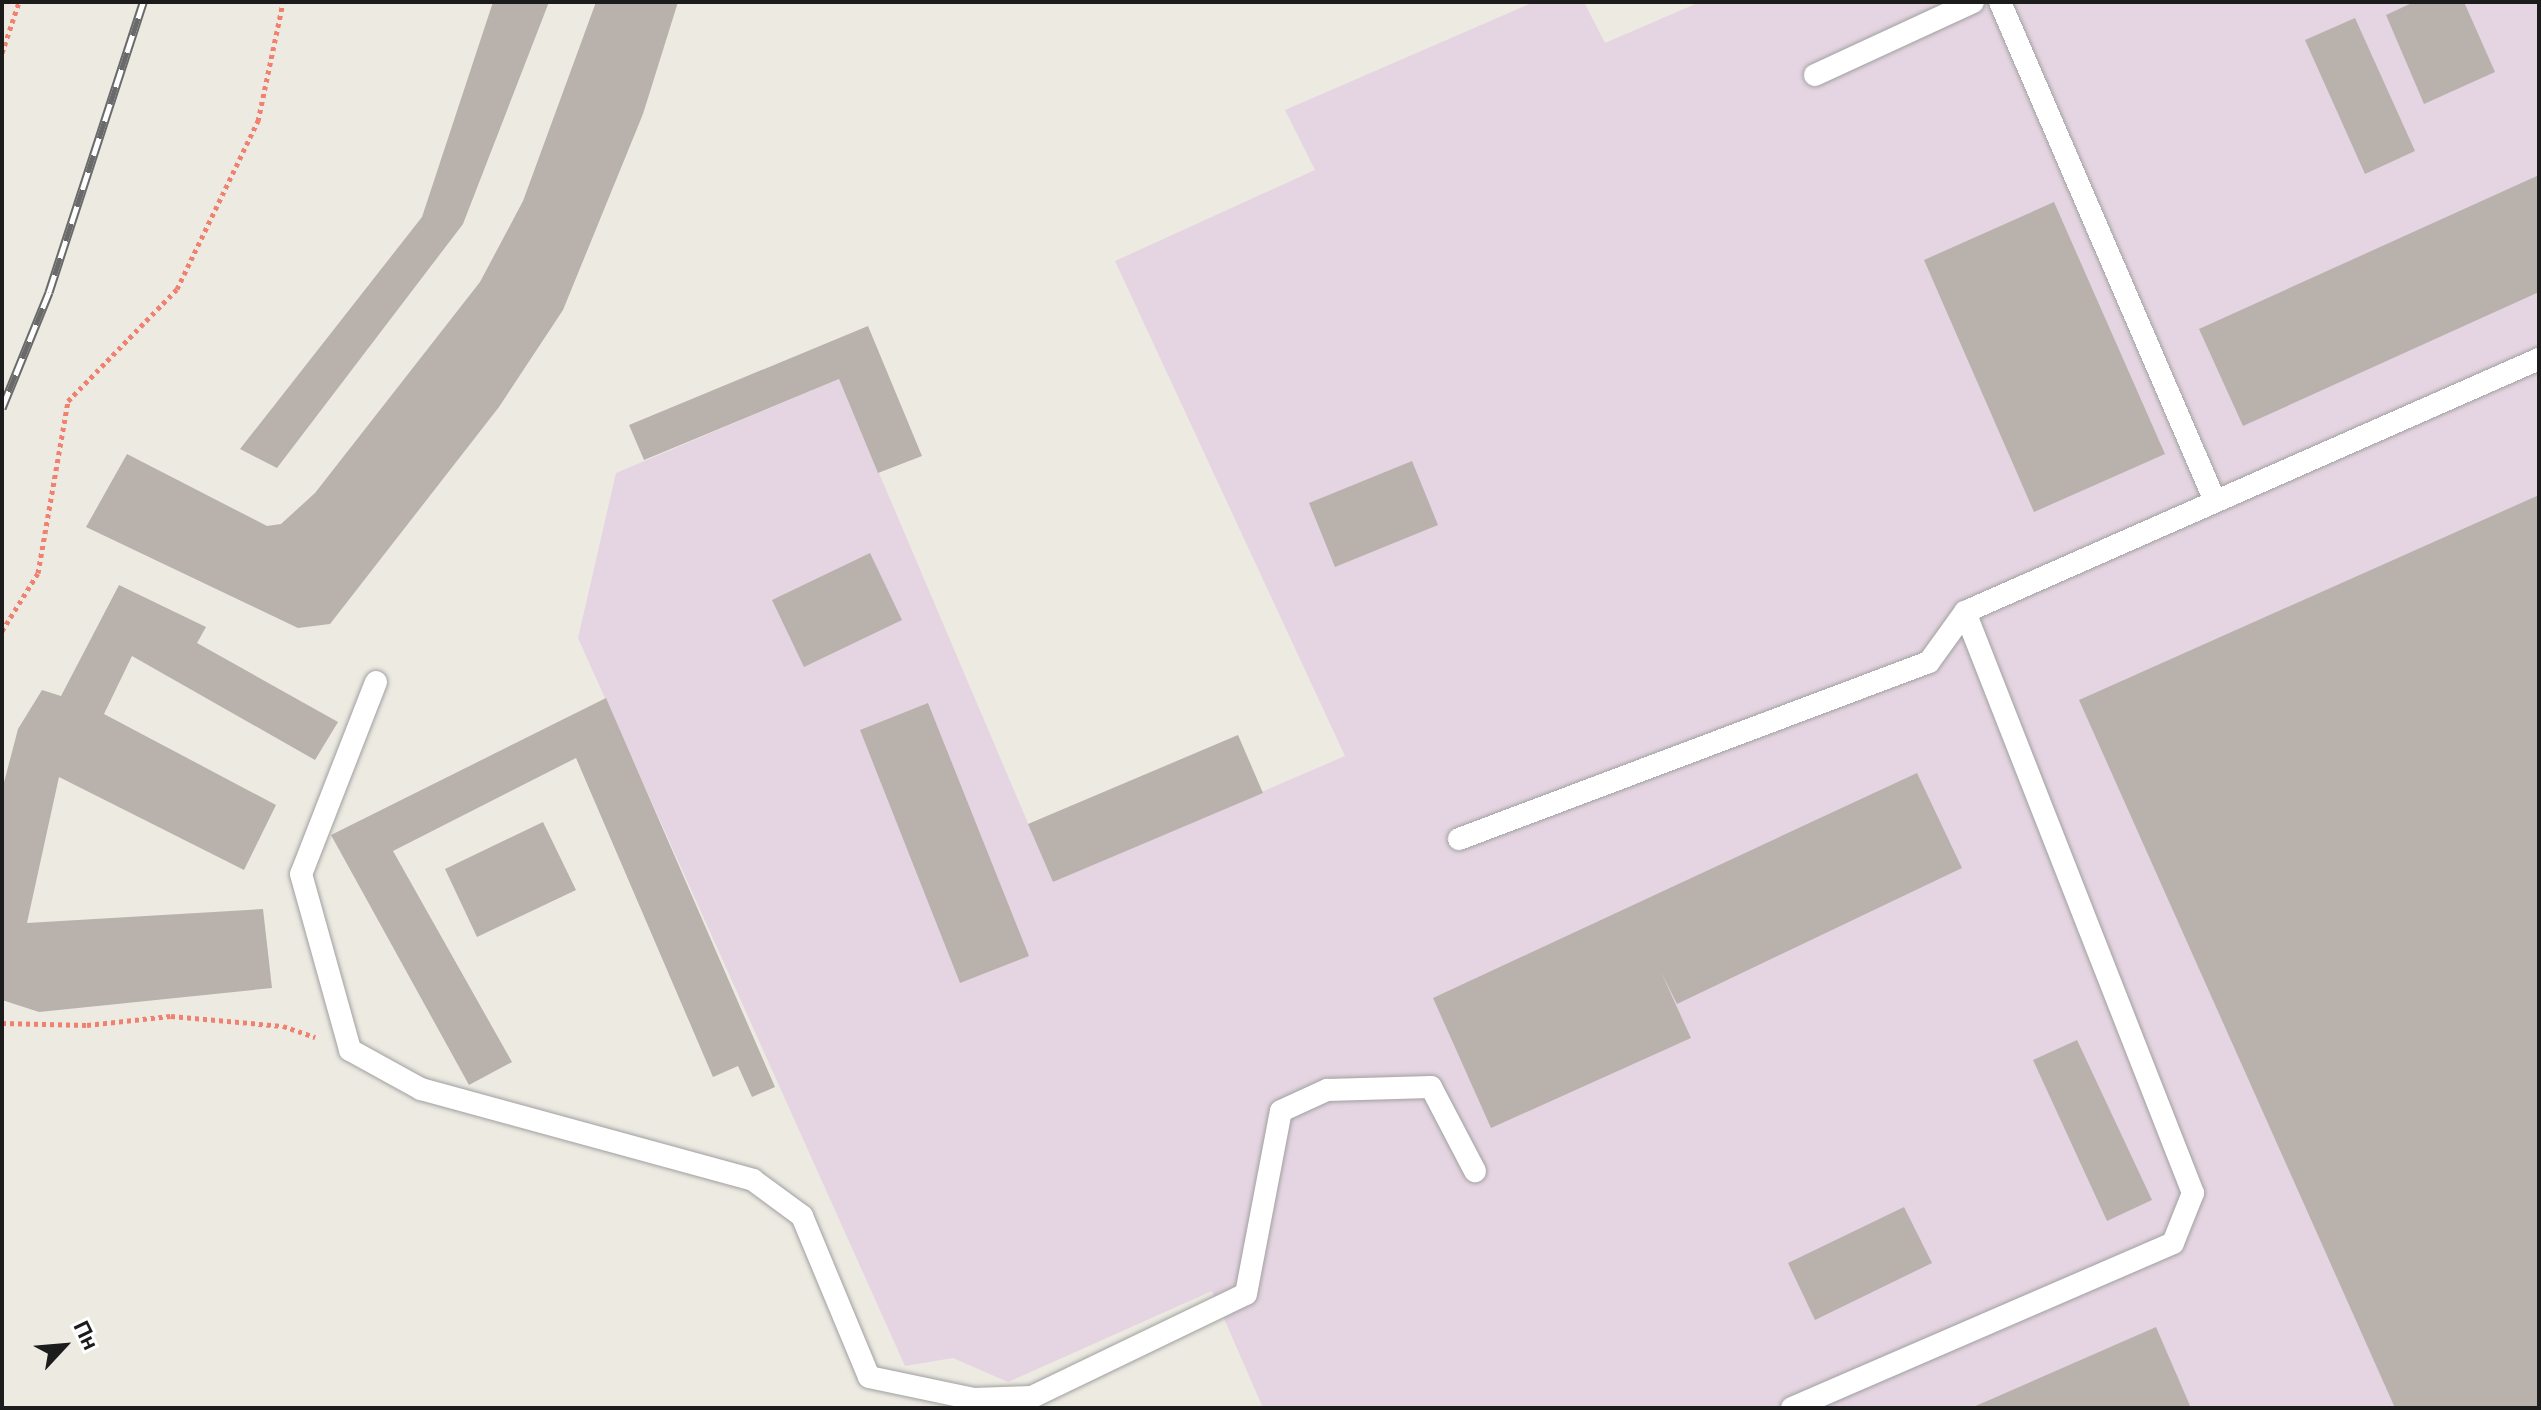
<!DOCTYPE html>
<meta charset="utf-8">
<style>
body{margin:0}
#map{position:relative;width:2541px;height:1410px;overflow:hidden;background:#edeae2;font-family:"Work Sans",sans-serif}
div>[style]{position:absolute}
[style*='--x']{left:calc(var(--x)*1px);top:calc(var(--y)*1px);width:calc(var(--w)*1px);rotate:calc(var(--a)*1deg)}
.industrial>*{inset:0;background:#e5d5e2}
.building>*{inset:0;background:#b9b2ac}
.path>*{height:5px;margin-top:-2.5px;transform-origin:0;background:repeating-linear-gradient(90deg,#f08170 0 4px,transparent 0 8px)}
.roads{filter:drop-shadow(0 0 2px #a0a0a0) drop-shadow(0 0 2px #a0a0a0)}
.service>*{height:22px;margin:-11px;padding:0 11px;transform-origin:11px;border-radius:11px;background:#fff}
.rail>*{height:9px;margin-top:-4.5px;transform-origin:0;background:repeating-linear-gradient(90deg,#fff 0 18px,#6a6a6a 0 36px);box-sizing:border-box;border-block:2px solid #6a6a6a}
span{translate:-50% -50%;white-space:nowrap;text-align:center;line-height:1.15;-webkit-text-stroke:8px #fff;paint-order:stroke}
.frame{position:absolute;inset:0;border:4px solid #1c1c1c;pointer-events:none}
.north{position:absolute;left:24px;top:1306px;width:80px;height:80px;-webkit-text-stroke:6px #fff;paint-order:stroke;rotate:64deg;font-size:22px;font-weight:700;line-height:32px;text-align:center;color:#1c1c1c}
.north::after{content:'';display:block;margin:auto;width:28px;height:36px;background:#1c1c1c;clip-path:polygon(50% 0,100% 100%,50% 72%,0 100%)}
</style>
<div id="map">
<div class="industrial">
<i style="clip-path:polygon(1534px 2px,1584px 2px,1605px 43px,1700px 2px,2539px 2px,2539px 1408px,1263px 1408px,1212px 1291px,1008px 1382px,953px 1358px,905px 1366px,578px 638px,616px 473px,839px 379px,1053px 882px,1345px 756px,1115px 261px,1315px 170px,1285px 110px)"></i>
</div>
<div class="building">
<i style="clip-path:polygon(493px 2px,549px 2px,463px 224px,277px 468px,240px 449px,422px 217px)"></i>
<i style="clip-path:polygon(596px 2px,678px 2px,643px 114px,563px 310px,499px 407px,330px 624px,298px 628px,86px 527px,127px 454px,267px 526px,281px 524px,315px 493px,480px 282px,523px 201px)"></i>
<i style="clip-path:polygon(2414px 2px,2464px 2px,2495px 72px,2424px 104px,2386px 15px)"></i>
<i style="clip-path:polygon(2355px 18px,2415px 151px,2365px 174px,2305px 40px)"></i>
<i style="clip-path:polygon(2539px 175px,2539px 292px,2243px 426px,2199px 329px)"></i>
<i style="clip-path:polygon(2054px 202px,2165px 454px,2034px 512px,1924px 260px)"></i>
<i style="clip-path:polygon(868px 326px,922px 456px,878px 473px,839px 379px,644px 460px,629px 425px)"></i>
<i style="clip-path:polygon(1412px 461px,1438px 525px,1335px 567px,1309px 503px)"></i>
<i style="clip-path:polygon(2539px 495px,2539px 1408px,2395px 1408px,2079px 700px)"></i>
<i style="clip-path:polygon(870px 553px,902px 620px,804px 667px,772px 600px)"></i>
<i style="clip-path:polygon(119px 585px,206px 627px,197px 643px,338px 722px,315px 760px,132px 656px,104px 714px,276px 805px,244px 870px,59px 777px,27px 923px,263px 909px,272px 988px,39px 1012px,2px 1000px,2px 790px,18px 729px,42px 690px,61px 696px)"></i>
<i style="clip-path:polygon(606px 698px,775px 1087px,752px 1097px,738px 1066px,713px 1077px,576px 758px,393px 851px,512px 1062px,469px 1085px,331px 835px)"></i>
<i style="clip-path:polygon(928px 703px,1029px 956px,960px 983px,860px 730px)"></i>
<i style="clip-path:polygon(1238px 735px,1263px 793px,1053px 882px,1028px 824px)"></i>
<i style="clip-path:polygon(1917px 773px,1962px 868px,1677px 1004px,1661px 972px,1691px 1038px,1491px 1128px,1433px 998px)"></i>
<i style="clip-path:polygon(543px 822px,576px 890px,477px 937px,445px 869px)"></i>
<i style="clip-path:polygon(2077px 1040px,2152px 1200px,2107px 1221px,2033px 1060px)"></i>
<i style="clip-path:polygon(1904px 1207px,1932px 1263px,1815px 1320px,1788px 1263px)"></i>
<i style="clip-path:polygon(2156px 1327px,2191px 1408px,1971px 1408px)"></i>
</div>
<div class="path">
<i style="--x:2;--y:53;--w:54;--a:-71.6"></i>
<i style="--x:2;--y:631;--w:68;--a:-58.2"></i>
<i style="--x:38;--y:573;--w:175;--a:-80.1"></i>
<i style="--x:68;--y:401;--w:156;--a:-45.8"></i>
<i style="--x:177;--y:289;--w:187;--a:-64.3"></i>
<i style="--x:258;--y:121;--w:122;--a:-78.1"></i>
<i style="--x:2;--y:1023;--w:85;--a:1.3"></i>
<i style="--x:87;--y:1025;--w:84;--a:-6.1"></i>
<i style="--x:171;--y:1016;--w:112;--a:5.1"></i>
<i style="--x:283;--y:1026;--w:34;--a:19"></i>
</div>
<div class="roads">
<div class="service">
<i style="--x:2000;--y:2;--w:543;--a:66.69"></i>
<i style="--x:1815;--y:75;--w:174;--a:-24.8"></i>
<i style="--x:376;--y:682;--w:206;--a:111.3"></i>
<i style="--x:301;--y:874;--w:183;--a:74.4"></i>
<i style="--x:350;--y:1050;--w:81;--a:28.8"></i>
<i style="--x:421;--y:1089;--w:344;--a:15.3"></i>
<i style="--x:753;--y:1180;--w:61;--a:36.3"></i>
<i style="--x:802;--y:1216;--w:174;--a:67.4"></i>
<i style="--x:869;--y:1377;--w:106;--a:11.9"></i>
<i style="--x:973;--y:1399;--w:10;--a:66"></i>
<i style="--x:1459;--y:839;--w:502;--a:-20.64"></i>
<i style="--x:1929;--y:662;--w:62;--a:-54.2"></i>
<i style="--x:1965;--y:612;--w:627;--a:-23.79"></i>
<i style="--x:973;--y:1399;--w:59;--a:-1.9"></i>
<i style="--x:1032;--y:1397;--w:237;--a:-25.7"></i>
<i style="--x:1246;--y:1294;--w:186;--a:-79.2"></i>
<i style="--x:1281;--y:1111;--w:51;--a:-24.5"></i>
<i style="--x:1327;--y:1090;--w:104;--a:-1.7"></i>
<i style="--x:1431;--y:1087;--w:95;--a:62.4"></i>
<i style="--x:1792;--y:1408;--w:415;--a:-23.4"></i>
<i style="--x:2173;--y:1243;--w:54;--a:-68.2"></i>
<i style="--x:2193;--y:1193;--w:624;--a:-111.43"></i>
</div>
</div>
<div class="rail">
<i style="--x:2;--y:408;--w:125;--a:-67.9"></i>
<i style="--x:49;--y:292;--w:305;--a:-72"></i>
</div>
<div class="frame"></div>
<div class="north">Пн</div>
</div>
